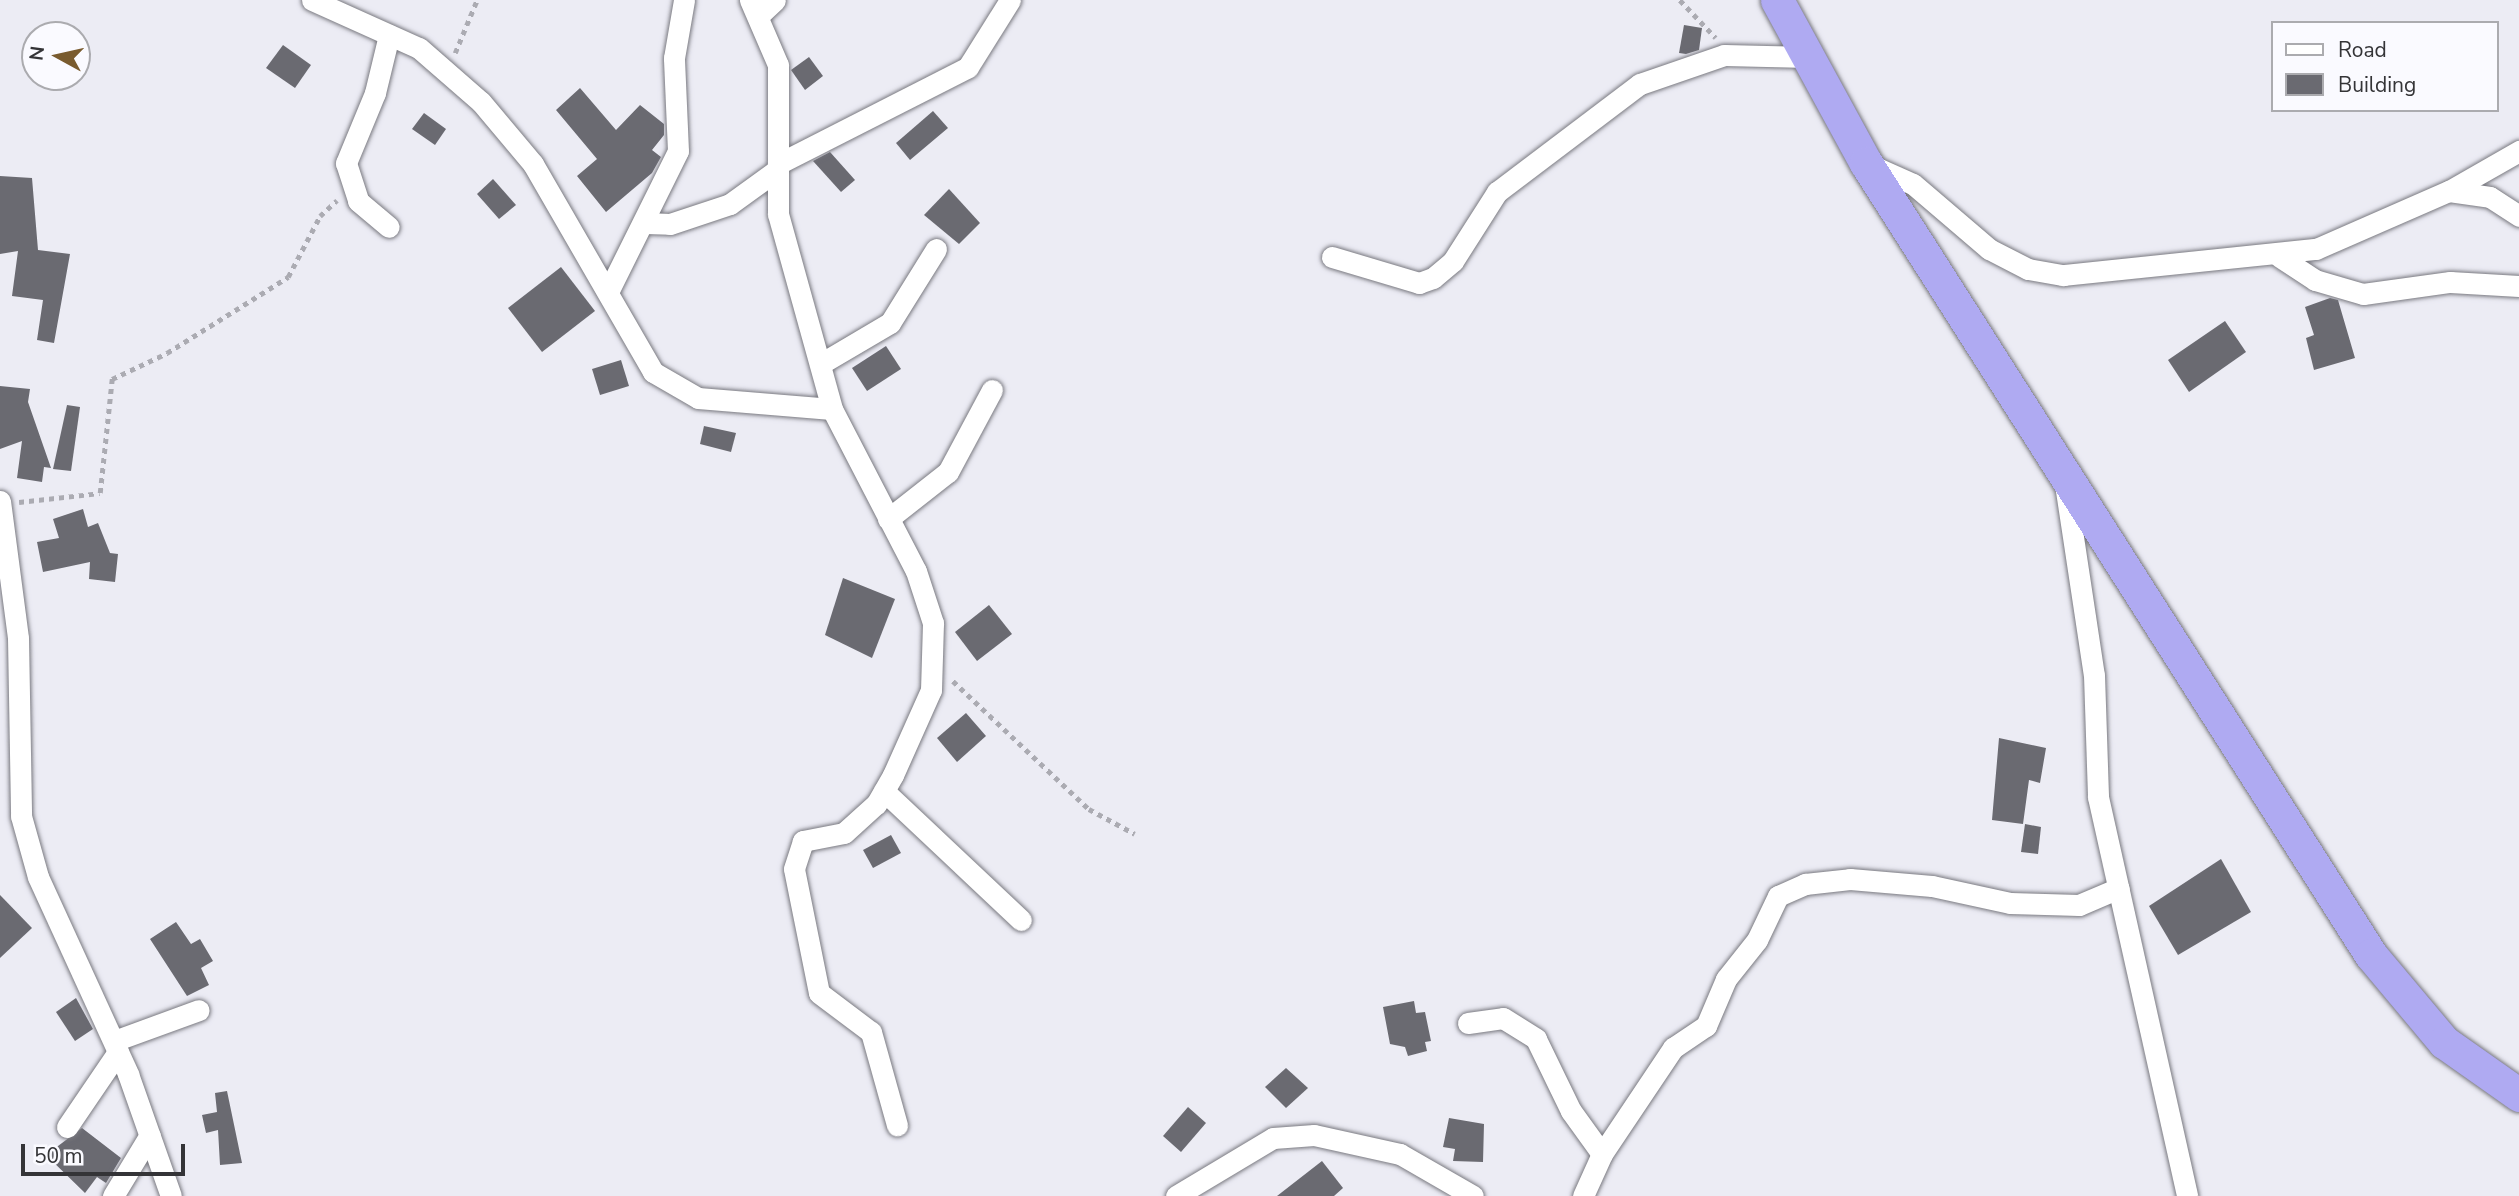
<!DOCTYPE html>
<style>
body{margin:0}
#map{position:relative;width:2519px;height:1196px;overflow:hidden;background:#ececf4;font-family:"Nunito Sans",sans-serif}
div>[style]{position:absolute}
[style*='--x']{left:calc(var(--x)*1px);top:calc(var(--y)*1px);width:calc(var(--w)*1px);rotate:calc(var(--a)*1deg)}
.building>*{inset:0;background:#6a6a71}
.path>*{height:4.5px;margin-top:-2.25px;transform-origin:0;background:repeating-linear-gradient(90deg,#ababb2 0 5px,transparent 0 10px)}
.roads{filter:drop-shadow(0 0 2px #797980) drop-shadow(0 0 2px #797980)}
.minor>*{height:21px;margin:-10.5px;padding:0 10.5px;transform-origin:10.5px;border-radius:10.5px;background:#fff}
.trunk>*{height:33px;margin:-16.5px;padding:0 16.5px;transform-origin:16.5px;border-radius:16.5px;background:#afaaf2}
span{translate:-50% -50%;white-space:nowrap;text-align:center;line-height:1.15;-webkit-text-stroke:7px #fafaff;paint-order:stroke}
.legend{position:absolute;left:2271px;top:21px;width:228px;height:91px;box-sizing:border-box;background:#fafaff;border:2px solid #ababaf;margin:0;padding:9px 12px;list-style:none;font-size:21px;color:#343437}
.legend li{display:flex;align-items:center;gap:14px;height:35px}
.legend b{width:35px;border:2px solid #ababaf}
.north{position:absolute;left:21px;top:21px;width:70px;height:70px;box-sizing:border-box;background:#fafaff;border:2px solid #ababaf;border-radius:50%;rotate:278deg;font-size:19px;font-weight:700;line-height:28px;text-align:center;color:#343437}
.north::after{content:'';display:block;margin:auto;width:24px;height:32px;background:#795b2f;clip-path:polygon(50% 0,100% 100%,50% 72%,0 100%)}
.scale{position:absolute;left:21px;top:1144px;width:164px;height:32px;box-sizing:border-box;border:4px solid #343437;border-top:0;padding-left:9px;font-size:21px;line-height:24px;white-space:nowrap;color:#343437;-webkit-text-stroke:5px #fafaff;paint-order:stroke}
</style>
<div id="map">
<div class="building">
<i style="clip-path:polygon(1684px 25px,1702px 28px,1699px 50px,1686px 54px,1679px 53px)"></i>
<i style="clip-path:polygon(283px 45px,311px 65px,295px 88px,266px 68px)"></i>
<i style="clip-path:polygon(809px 57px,823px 76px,805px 90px,791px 70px)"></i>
<i style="clip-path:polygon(580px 88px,616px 130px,640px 105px,664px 124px,664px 135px,652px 150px,661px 157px,652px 173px,606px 212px,577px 176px,597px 159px,556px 110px)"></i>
<i style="clip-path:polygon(933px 111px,948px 128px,910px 160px,896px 143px)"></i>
<i style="clip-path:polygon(424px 113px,446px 129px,435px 145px,412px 129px)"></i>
<i style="clip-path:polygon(830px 152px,855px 180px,841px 192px,813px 161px)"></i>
<i style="clip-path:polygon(0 176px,32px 178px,38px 250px,70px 254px,54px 343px,37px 340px,43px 300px,12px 296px,18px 251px,0 254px)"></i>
<i style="clip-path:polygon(493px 179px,516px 205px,499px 219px,477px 194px)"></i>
<i style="clip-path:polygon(949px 189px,980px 223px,959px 244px,924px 215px)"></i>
<i style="clip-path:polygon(561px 267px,595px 311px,542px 352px,508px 308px)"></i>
<i style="clip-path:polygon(2330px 298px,2338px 300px,2355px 358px,2314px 370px,2306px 338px,2314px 335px,2305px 307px)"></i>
<i style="clip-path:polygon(2225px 321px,2246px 352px,2189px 392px,2168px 360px)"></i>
<i style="clip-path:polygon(886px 346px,901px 369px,867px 391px,852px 368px)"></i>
<i style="clip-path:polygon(621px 360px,629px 386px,600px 395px,592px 369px)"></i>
<i style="clip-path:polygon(0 386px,30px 389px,28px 402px,51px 468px,44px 467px,42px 482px,17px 478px,22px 441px,0 449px)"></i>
<i style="clip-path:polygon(67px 405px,80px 407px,71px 471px,53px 469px)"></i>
<i style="clip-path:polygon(704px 426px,736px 433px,731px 452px,700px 444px)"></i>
<i style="clip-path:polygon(83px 509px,88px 527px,98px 523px,110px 553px,118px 554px,115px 582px,89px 579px,90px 562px,43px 572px,37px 542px,59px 538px,53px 519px)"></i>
<i style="clip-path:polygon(843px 578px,895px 599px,872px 658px,825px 635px)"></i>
<i style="clip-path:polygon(989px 605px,1012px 634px,977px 661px,955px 632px)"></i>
<i style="clip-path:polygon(966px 713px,986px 736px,957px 762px,937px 738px)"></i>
<i style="clip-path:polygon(1999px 738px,2046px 748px,2040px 783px,2029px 780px,2023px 824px,1992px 820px)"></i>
<i style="clip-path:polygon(2025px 824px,2041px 827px,2038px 854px,2021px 852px)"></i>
<i style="clip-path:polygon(891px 835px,901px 853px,873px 868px,863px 850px)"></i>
<i style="clip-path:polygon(2221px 859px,2251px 912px,2178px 955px,2149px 906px)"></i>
<i style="clip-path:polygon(0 895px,32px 928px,0 958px)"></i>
<i style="clip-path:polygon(176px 922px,191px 944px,200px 939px,213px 961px,201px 968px,209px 985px,187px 996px,150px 939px)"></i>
<i style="clip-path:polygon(76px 998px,93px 1029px,75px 1041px,56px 1012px)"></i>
<i style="clip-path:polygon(1414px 1001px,1416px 1013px,1425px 1012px,1431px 1041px,1425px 1042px,1427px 1051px,1408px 1056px,1405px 1047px,1390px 1044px,1383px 1007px)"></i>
<i style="clip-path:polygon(1286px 1068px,1308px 1088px,1286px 1108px,1265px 1087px)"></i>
<i style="clip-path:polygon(227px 1091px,242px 1163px,220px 1165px,218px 1130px,206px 1133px,202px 1115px,217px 1112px,215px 1093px)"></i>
<i style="clip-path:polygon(1188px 1107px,1206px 1123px,1181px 1152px,1163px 1136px)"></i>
<i style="clip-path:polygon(1449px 1118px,1484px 1124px,1483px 1162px,1453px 1161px,1455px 1149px,1443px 1147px)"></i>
<i style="clip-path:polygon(82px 1128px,121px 1158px,106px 1183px,97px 1177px,85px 1193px,46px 1155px)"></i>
<i style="clip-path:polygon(1322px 1161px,1343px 1188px,1334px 1196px,1277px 1196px)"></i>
</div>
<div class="path">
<i style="--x:1680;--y:0;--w:52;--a:46.5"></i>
<i style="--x:455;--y:53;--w:57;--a:-67.5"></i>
<i style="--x:19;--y:502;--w:81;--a:-6.3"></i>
<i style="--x:100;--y:493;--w:115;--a:-84"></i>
<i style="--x:112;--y:379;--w:61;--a:-25.3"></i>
<i style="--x:167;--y:353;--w:143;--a:-32.1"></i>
<i style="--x:288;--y:277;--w:69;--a:-62.3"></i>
<i style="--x:320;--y:216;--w:23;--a:-43"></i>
<i style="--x:953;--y:681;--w:187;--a:43.3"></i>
<i style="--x:1089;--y:809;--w:52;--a:28.5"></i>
</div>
<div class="roads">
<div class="minor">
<i style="--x:312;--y:0;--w:117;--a:24.2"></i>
<i style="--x:419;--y:48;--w:82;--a:41.1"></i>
<i style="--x:481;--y:102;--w:81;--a:50"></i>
<i style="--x:533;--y:164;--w:240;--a:60"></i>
<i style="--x:653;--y:372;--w:52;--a:30"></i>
<i style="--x:698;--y:398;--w:134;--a:4.7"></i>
<i style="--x:750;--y:0;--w:71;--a:66.7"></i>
<i style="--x:778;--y:65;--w:149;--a:90"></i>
<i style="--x:778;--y:214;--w:202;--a:74.5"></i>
<i style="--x:832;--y:409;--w:182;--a:62.6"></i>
<i style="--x:916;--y:571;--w:55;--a:71.9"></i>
<i style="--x:933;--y:623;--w:67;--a:91.7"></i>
<i style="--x:931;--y:690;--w:93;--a:114.1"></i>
<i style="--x:893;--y:775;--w:34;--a:120"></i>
<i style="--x:876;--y:804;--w:43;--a:137.8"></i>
<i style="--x:844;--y:833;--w:42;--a:169"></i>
<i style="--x:803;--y:841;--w:29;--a:108"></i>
<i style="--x:794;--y:869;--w:126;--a:78.6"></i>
<i style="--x:819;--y:993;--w:65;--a:36.9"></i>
<i style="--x:871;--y:1032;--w:97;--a:74.4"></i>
<i style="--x:758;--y:16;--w:23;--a:-43"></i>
<i style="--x:389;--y:35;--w:60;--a:103.6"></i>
<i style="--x:375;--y:93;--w:76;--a:112.5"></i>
<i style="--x:346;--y:163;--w:40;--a:72"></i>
<i style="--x:358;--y:201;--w:40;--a:40"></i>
<i style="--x:1866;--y:163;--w:51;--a:24.1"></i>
<i style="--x:1913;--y:184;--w:100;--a:40.5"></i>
<i style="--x:1989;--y:249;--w:44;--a:27.1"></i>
<i style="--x:2028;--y:269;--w:36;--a:10"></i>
<i style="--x:2063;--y:275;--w:254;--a:-5.9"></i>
<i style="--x:2316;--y:249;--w:145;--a:-23.6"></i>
<i style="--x:2449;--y:191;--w:81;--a:-29.7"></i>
<i style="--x:778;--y:164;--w:213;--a:-27"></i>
<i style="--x:968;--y:67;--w:79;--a:-57.9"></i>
<i style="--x:2449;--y:191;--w:41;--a:8.3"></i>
<i style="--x:2490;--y:197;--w:35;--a:33"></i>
<i style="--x:645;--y:223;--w:25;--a:2"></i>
<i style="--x:670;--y:224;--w:63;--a:-18.4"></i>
<i style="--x:730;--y:204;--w:58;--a:-35.9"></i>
<i style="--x:1332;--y:257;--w:91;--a:16.6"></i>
<i style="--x:1419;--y:283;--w:15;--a:-20"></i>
<i style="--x:1433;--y:278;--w:26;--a:-40"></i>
<i style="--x:1453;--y:261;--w:82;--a:-57.5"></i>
<i style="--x:1497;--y:192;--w:179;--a:-37.1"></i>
<i style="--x:1640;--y:84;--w:89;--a:-19"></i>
<i style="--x:1724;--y:55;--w:85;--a:1.3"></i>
<i style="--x:2280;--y:257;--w:42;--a:33.3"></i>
<i style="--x:2315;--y:280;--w:50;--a:16.3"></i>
<i style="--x:2363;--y:294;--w:88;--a:-7.9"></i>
<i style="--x:2450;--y:282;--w:69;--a:3.3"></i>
<i style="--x:608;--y:292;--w:157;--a:-63.6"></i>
<i style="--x:678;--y:151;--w:93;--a:-92.5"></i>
<i style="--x:674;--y:58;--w:59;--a:-80.2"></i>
<i style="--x:822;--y:363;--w:79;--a:-30.5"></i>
<i style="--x:890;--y:323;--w:87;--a:-58.1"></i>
<i style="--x:2065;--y:484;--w:193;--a:81.4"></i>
<i style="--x:2094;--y:675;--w:122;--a:88.1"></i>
<i style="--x:2098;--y:797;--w:409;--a:77.4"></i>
<i style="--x:0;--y:501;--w:138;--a:82.5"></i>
<i style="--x:18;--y:638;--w:178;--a:89"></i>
<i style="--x:21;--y:816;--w:63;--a:74.4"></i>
<i style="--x:38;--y:877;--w:217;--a:65.4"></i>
<i style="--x:128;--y:1074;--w:129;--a:70.6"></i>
<i style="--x:888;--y:519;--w:76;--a:-38.1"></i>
<i style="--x:948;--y:472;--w:93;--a:-61.8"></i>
<i style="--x:884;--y:791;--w:188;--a:43.3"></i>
<i style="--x:1468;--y:1023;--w:35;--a:-8"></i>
<i style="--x:1503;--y:1018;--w:39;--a:32"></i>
<i style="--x:1536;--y:1039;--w:80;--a:64.1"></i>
<i style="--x:1571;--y:1111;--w:53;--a:54.2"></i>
<i style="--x:114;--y:1041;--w:90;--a:-20"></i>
<i style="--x:67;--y:1127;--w:91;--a:-55.8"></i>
<i style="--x:113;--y:1196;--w:71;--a:-58.8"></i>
<i style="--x:1176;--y:1196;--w:113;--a:-30.9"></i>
<i style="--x:1273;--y:1138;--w:41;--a:-4.2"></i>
<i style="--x:1314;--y:1135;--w:88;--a:12.5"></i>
<i style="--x:1400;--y:1154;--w:84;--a:29.9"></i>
<i style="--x:1583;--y:1196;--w:46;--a:-65.7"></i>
<i style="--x:1602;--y:1154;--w:128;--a:-56.2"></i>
<i style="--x:1673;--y:1048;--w:40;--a:-34"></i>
<i style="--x:1706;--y:1026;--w:51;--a:-66.9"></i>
<i style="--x:1726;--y:979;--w:50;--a:-51.5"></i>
<i style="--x:1757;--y:940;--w:49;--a:-64.5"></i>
<i style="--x:1778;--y:896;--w:30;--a:-24"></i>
<i style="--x:1805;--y:884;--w:45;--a:-6.3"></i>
<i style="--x:1850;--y:879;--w:82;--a:4.9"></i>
<i style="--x:1932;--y:886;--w:80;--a:12.3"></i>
<i style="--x:2010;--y:903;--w:69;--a:1.7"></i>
<i style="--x:2079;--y:905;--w:43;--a:-23"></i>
</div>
<div class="trunk">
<i style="--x:1777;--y:0;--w:186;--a:61.4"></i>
<i style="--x:1866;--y:163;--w:939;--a:57.48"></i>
<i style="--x:2371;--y:955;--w:114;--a:50"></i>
<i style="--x:2444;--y:1042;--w:92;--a:35.2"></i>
</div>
</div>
<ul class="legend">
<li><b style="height:9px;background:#fff"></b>Road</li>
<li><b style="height:19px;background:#6a6a71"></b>Building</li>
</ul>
<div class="north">N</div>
<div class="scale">50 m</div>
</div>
